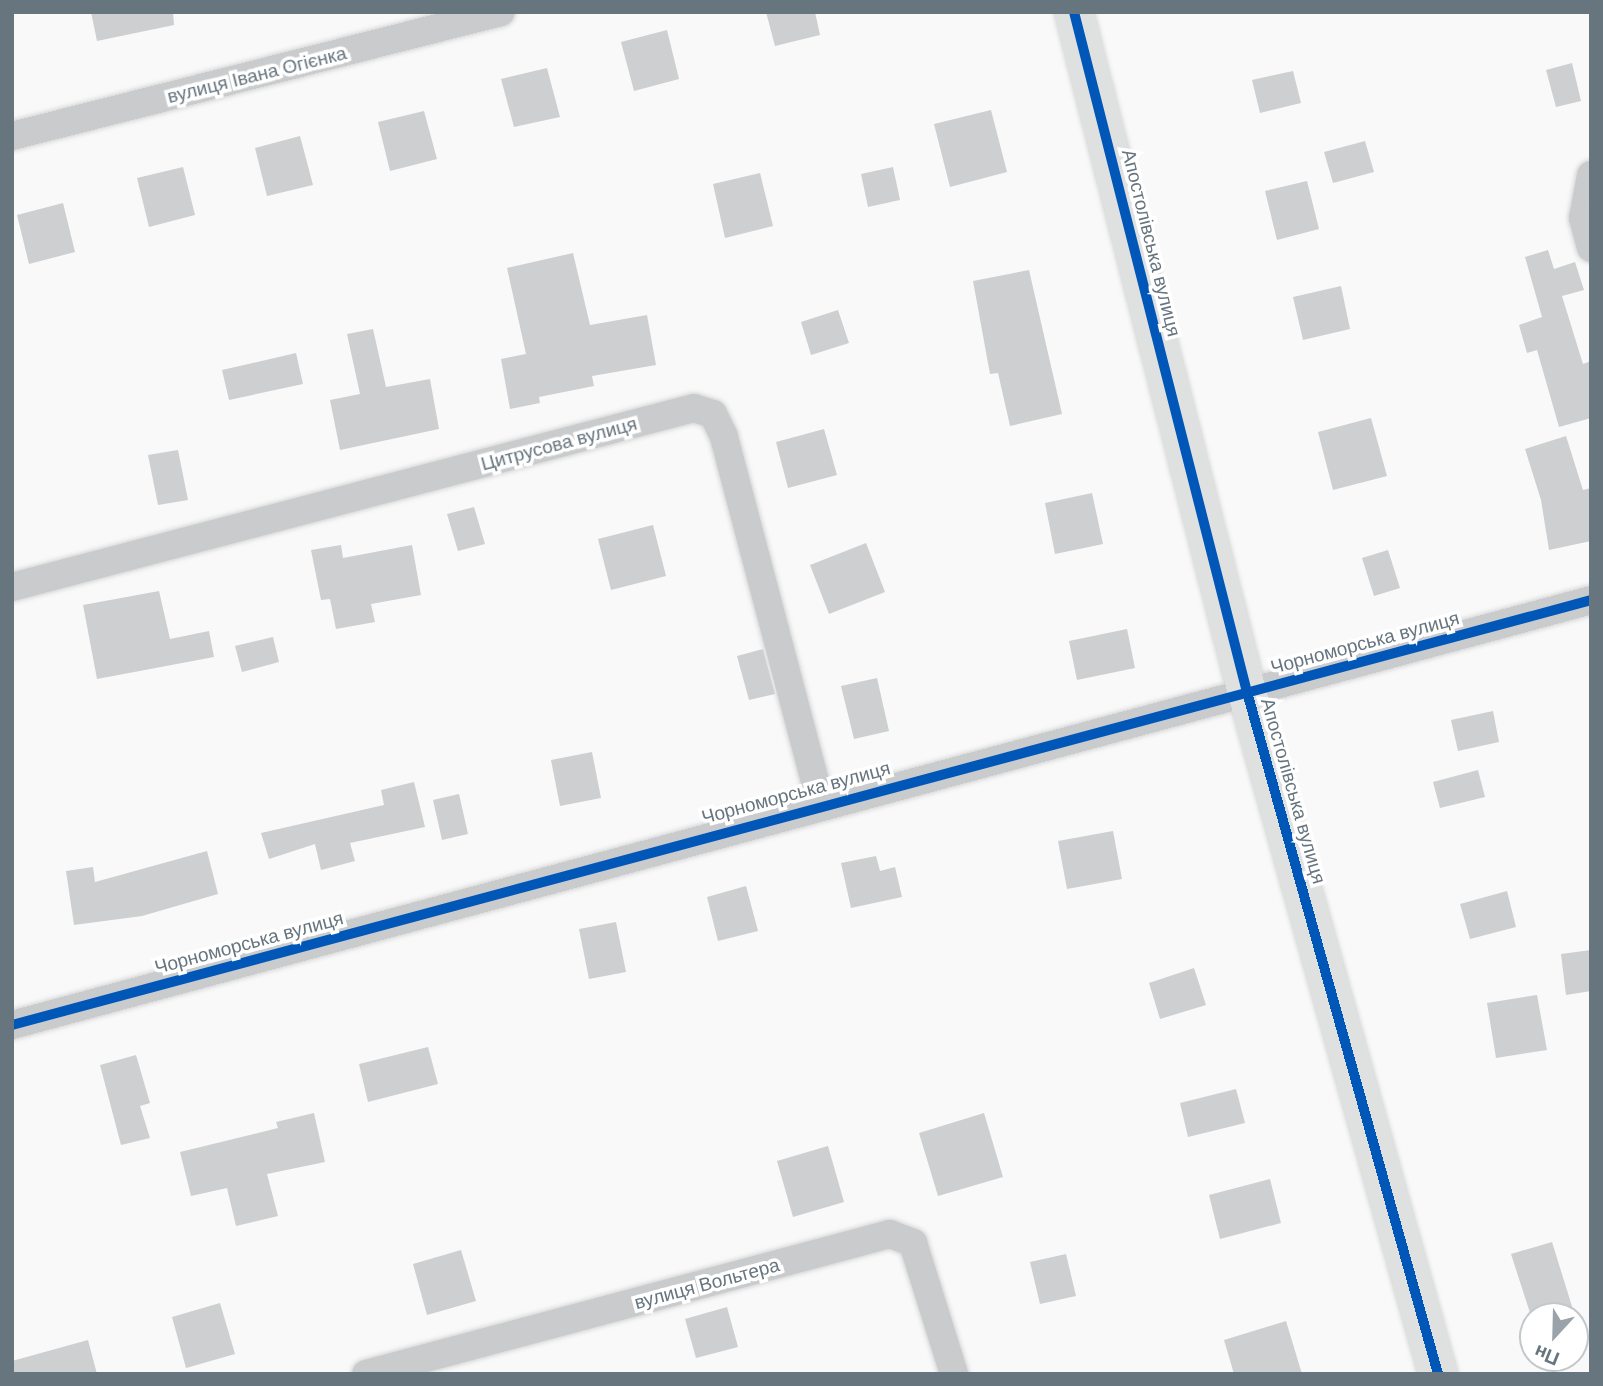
<!DOCTYPE html>
<meta charset="utf-8">
<style>
body{margin:0}
#map{position:relative;width:1603px;height:1386px;overflow:hidden;background:#f9f9f9;font-family:"DM Sans",sans-serif}
div>[style]{position:absolute}
[style*='--x']{left:calc(var(--x)*1px);top:calc(var(--y)*1px);width:calc(var(--w)*1px);rotate:calc(var(--a)*1deg)}
.building>*{inset:0;background:#cdcfd0}
.roads{filter:drop-shadow(0 0 2px #d5d6d6) drop-shadow(0 0 2px #d5d6d6)}
.street>*{height:28px;margin:-14px;padding:0 14px;transform-origin:14px;border-radius:14px;background:#cacbcc}
.secondary>*{height:38px;margin:-19px;padding:0 19px;transform-origin:19px;border-radius:19px;background:#dfe0e0}
.cycleway>*{height:10px;margin:-5px;padding:0 5px;transform-origin:5px;border-radius:5px;background:#0057b8}
span{translate:-50% -50%;white-space:nowrap;text-align:center;line-height:1.15;-webkit-text-stroke:7px #fff;paint-order:stroke}
.street-label{font-size:19px;color:#67757f}
.frame{position:absolute;inset:0;border:14px solid #67757f;pointer-events:none}
.north{position:absolute;left:1519px;top:1302px;width:70px;height:70px;box-sizing:border-box;background:#fff;border:2px solid #c2c8cc;border-radius:50%;rotate:202deg;font-size:19px;font-weight:700;line-height:28px;text-align:center;color:#67757f}
.north::after{content:'';display:block;margin:auto;width:24px;height:32px;background:#9aa3aa;clip-path:polygon(50% 0,100% 100%,50% 72%,0 100%)}
</style>
<div id="map">
<div class="building">
<i style="clip-path:polygon(91px 12px,173px 12px,174px 25px,97px 41px)"></i>
<i style="clip-path:polygon(766px 12px,815px 12px,820px 35px,775px 46px)"></i>
<i style="clip-path:polygon(667px 30px,679px 79px,634px 91px,621px 42px)"></i>
<i style="clip-path:polygon(1572px 63px,1581px 101px,1556px 107px,1546px 70px)"></i>
<i style="clip-path:polygon(547px 68px,560px 117px,514px 127px,501px 79px)"></i>
<i style="clip-path:polygon(1293px 71px,1301px 103px,1260px 113px,1252px 80px)"></i>
<i style="clip-path:polygon(991px 110px,1007px 172px,950px 187px,934px 124px)"></i>
<i style="clip-path:polygon(424px 111px,437px 159px,390px 171px,378px 122px)"></i>
<i style="clip-path:polygon(300px 136px,313px 185px,267px 196px,255px 148px)"></i>
<i style="clip-path:polygon(1365px 141px,1374px 172px,1333px 183px,1324px 152px)"></i>
<i style="clip-path:polygon(183px 167px,195px 215px,149px 227px,137px 178px)"></i>
<i style="clip-path:polygon(893px 167px,900px 200px,868px 207px,861px 174px)"></i>
<i style="clip-path:polygon(760px 173px,773px 226px,725px 238px,713px 184px)"></i>
<i style="clip-path:polygon(1307px 181px,1319px 229px,1277px 240px,1265px 191px)"></i>
<i style="clip-path:polygon(63px 203px,75px 252px,29px 264px,17px 215px)"></i>
<i style="clip-path:polygon(1548px 250px,1554px 269px,1575px 262px,1584px 290px,1562px 296px,1583px 364px,1591px 361px,1591px 418px,1559px 427px,1537px 350px,1527px 353px,1519px 325px,1542px 317px,1525px 257px)"></i>
<i style="clip-path:polygon(573px 253px,590px 325px,647px 315px,656px 365px,592px 376px,594px 386px,539px 397px,540px 403px,510px 409px,501px 359px,526px 354px,507px 268px)"></i>
<i style="clip-path:polygon(1029px 270px,1062px 414px,1010px 426px,998px 373px,990px 374px,973px 281px)"></i>
<i style="clip-path:polygon(1341px 286px,1350px 329px,1303px 340px,1293px 297px)"></i>
<i style="clip-path:polygon(838px 310px,849px 343px,811px 355px,801px 322px)"></i>
<i style="clip-path:polygon(373px 329px,386px 387px,430px 379px,439px 429px,340px 450px,330px 400px,360px 394px,347px 334px)"></i>
<i style="clip-path:polygon(296px 353px,303px 384px,229px 400px,222px 370px)"></i>
<i style="clip-path:polygon(1371px 418px,1387px 476px,1333px 490px,1318px 432px)"></i>
<i style="clip-path:polygon(824px 429px,837px 475px,788px 488px,776px 442px)"></i>
<i style="clip-path:polygon(1566px 436px,1583px 490px,1591px 488px,1591px 541px,1549px 550px,1541px 500px,1525px 449px)"></i>
<i style="clip-path:polygon(178px 450px,188px 500px,158px 505px,148px 455px)"></i>
<i style="clip-path:polygon(1092px 493px,1103px 544px,1055px 554px,1045px 503px)"></i>
<i style="clip-path:polygon(474px 507px,485px 544px,458px 551px,447px 514px)"></i>
<i style="clip-path:polygon(653px 525px,666px 576px,611px 590px,598px 539px)"></i>
<i style="clip-path:polygon(866px 543px,885px 592px,829px 614px,810px 565px)"></i>
<i style="clip-path:polygon(341px 545px,343px 558px,412px 545px,421px 595px,371px 604px,375px 622px,336px 629px,330px 599px,321px 600px,311px 550px)"></i>
<i style="clip-path:polygon(1388px 550px,1400px 588px,1374px 596px,1362px 558px)"></i>
<i style="clip-path:polygon(159px 591px,170px 639px,209px 631px,214px 657px,97px 679px,83px 605px)"></i>
<i style="clip-path:polygon(1127px 629px,1135px 668px,1077px 680px,1069px 641px)"></i>
<i style="clip-path:polygon(273px 637px,279px 662px,242px 672px,235px 646px)"></i>
<i style="clip-path:polygon(763px 649px,775px 694px,749px 700px,737px 656px)"></i>
<i style="clip-path:polygon(877px 678px,889px 731px,854px 739px,841px 686px)"></i>
<i style="clip-path:polygon(1493px 711px,1499px 742px,1458px 751px,1451px 720px)"></i>
<i style="clip-path:polygon(592px 752px,601px 798px,560px 806px,551px 760px)"></i>
<i style="clip-path:polygon(1478px 770px,1485px 797px,1440px 808px,1433px 782px)"></i>
<i style="clip-path:polygon(414px 782px,425px 827px,350px 843px,355px 861px,321px 870px,315px 844px,269px 859px,261px 833px,384px 805px,381px 790px)"></i>
<i style="clip-path:polygon(459px 794px,468px 834px,442px 840px,433px 800px)"></i>
<i style="clip-path:polygon(1113px 831px,1122px 879px,1067px 889px,1058px 841px)"></i>
<i style="clip-path:polygon(207px 851px,218px 894px,142px 916px,74px 925px,66px 871px,93px 867px,95px 882px)"></i>
<i style="clip-path:polygon(876px 856px,880px 871px,895px 867px,902px 897px,851px 908px,841px 863px)"></i>
<i style="clip-path:polygon(746px 886px,758px 931px,718px 941px,707px 897px)"></i>
<i style="clip-path:polygon(1507px 891px,1516px 927px,1470px 939px,1460px 904px)"></i>
<i style="clip-path:polygon(616px 922px,626px 972px,589px 979px,579px 929px)"></i>
<i style="clip-path:polygon(1591px 950px,1591px 991px,1566px 995px,1561px 954px)"></i>
<i style="clip-path:polygon(1194px 968px,1206px 1005px,1160px 1019px,1149px 983px)"></i>
<i style="clip-path:polygon(1537px 995px,1547px 1050px,1496px 1058px,1487px 1003px)"></i>
<i style="clip-path:polygon(428px 1047px,438px 1084px,368px 1102px,359px 1064px)"></i>
<i style="clip-path:polygon(136px 1055px,150px 1103px,140px 1106px,150px 1138px,121px 1145px,100px 1065px)"></i>
<i style="clip-path:polygon(1236px 1089px,1245px 1123px,1188px 1137px,1180px 1103px)"></i>
<i style="clip-path:polygon(314px 1113px,325px 1162px,267px 1174px,278px 1216px,236px 1226px,227px 1188px,191px 1196px,180px 1152px,278px 1128px,276px 1122px)"></i>
<i style="clip-path:polygon(984px 1113px,1003px 1177px,938px 1196px,919px 1133px)"></i>
<i style="clip-path:polygon(828px 1146px,844px 1202px,793px 1217px,777px 1161px)"></i>
<i style="clip-path:polygon(1270px 1179px,1281px 1223px,1220px 1239px,1209px 1195px)"></i>
<i style="clip-path:polygon(1552px 1242px,1575px 1316px,1531px 1316px,1511px 1254px)"></i>
<i style="clip-path:polygon(461px 1250px,476px 1301px,427px 1315px,413px 1264px)"></i>
<i style="clip-path:polygon(1066px 1254px,1076px 1296px,1040px 1304px,1030px 1262px)"></i>
<i style="clip-path:polygon(220px 1303px,235px 1354px,186px 1368px,172px 1317px)"></i>
<i style="clip-path:polygon(727px 1307px,738px 1347px,696px 1358px,685px 1319px)"></i>
<i style="clip-path:polygon(1286px 1321px,1302px 1374px,1234px 1374px,1224px 1340px)"></i>
<i style="clip-path:polygon(88px 1340px,97px 1374px,12px 1374px,12px 1361px)"></i>
</div>
<div class="roads">
<div class="street">
<i style="--x:12;--y:136;--w:504;--a:-14.23"></i>
<i style="--x:1591;--y:175;--w:44;--a:100.5"></i>
<i style="--x:1583;--y:218;--w:31;--a:75"></i>
<i style="--x:12;--y:587;--w:705;--a:-14.71"></i>
<i style="--x:694;--y:408;--w:20;--a:18"></i>
<i style="--x:713;--y:414;--w:25;--a:64"></i>
<i style="--x:724;--y:437;--w:380;--a:75.2"></i>
<i style="--x:12;--y:1025;--w:1635;--a:-15.06"></i>
<i style="--x:366;--y:1374;--w:542;--a:-14.96"></i>
<i style="--x:890;--y:1234;--w:25;--a:21"></i>
<i style="--x:913;--y:1243;--w:137;--a:72.6"></i>
</div>
<div class="secondary">
<i style="--x:1074;--y:12;--w:702;--a:75.73"></i>
<i style="--x:1247;--y:692;--w:708;--a:74.35"></i>
</div>
</div>
<div class="cycleway">
<i style="--x:1074;--y:12;--w:702;--a:75.73"></i>
<i style="--x:1247;--y:692;--w:708;--a:74.35"></i>
<i style="--x:12;--y:1025;--w:1635;--a:-15.06"></i>
</div>
<div class="street-label">
<span style="left:257px;top:75px;rotate:-14deg">вулиця Івана Огієнка</span>
<span style="left:1151px;top:243px;rotate:76deg">Апостолівська вулиця</span>
<span style="left:559px;top:444px;rotate:-15deg">Цитрусова вулиця</span>
<span style="left:1365px;top:643px;rotate:-15deg">Чорноморська вулиця</span>
<span style="left:1293px;top:791px;rotate:74deg">Апостолівська вулиця</span>
<span style="left:796px;top:793px;rotate:-15deg">Чорноморська вулиця</span>
<span style="left:249px;top:943px;rotate:-15deg">Чорноморська вулиця</span>
<span style="left:707px;top:1284px;rotate:-15deg">вулиця Вольтера</span>
</div>
<div class="frame"></div>
<div class="north">Пн</div>
</div>
